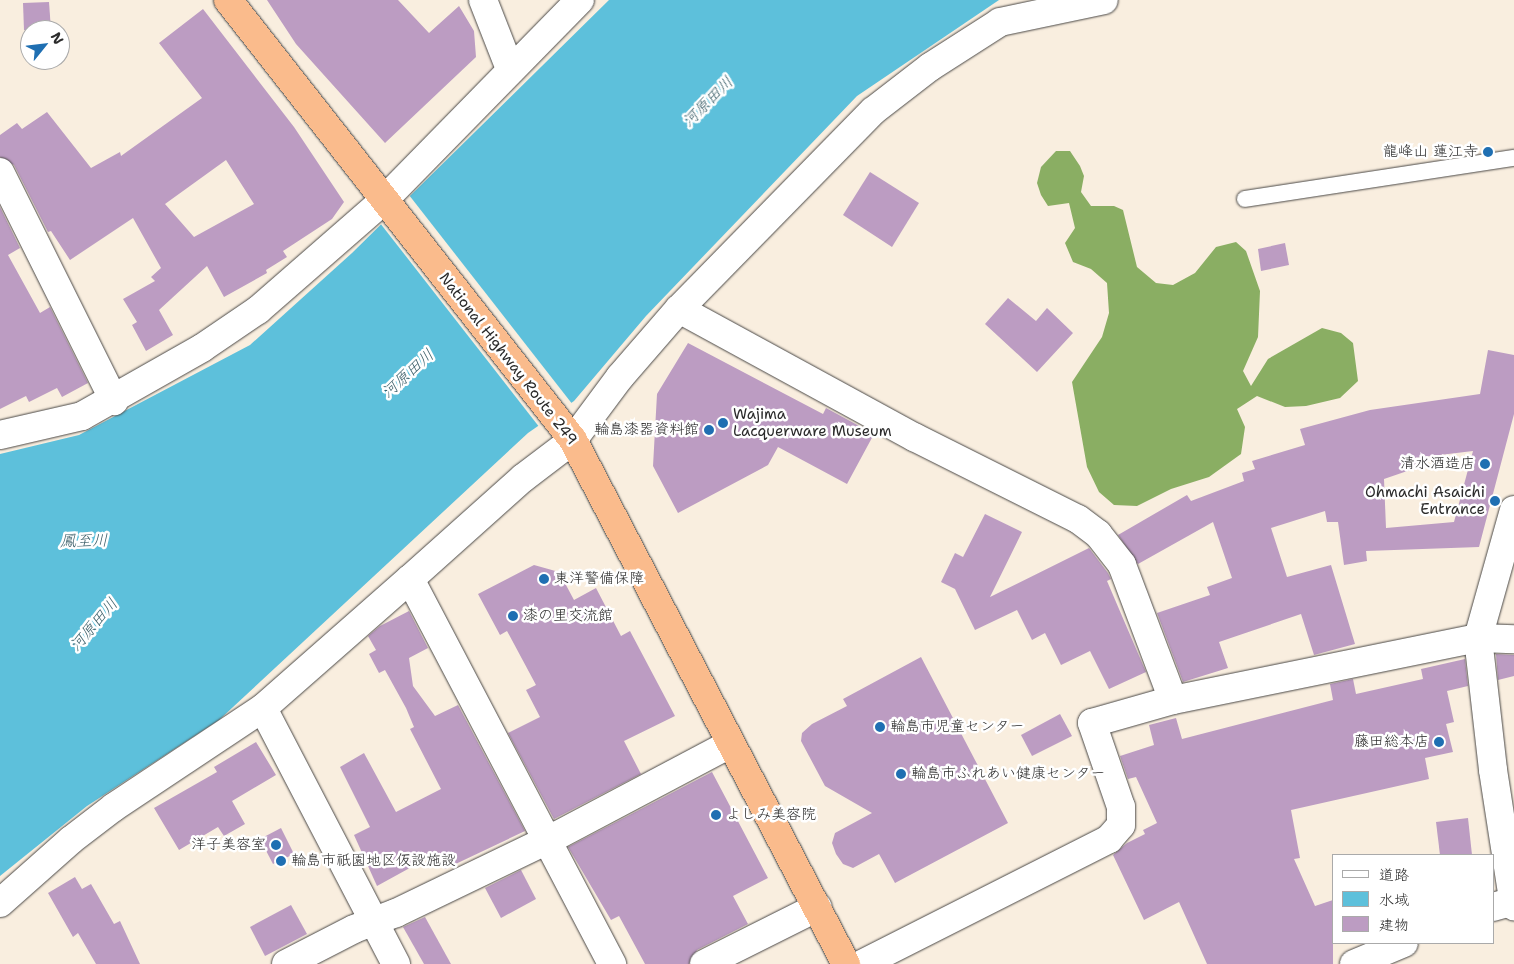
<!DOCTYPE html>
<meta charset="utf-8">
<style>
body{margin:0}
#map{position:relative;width:1514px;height:964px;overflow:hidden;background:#f9eedf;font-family:"Shantell Sans","Klee One",sans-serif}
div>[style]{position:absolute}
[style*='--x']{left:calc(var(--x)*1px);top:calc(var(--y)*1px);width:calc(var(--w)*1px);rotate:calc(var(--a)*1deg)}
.forest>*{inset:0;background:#8aae63}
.water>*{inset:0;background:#5dc0db}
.pier>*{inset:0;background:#f9eedf}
.building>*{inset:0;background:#bc9cc2}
.roads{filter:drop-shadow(0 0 1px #4a4846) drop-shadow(0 0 1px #4a4846)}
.service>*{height:16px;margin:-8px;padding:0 8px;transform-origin:8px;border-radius:8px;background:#fff}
.minor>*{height:28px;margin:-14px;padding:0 14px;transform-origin:14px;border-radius:14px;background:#fff}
.tertiary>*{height:28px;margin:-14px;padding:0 14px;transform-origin:14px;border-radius:14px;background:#fff}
.trunk>*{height:28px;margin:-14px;padding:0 14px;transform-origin:14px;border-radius:14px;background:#fabb8c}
.dots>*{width:14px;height:14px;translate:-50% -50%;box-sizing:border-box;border:2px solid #fff;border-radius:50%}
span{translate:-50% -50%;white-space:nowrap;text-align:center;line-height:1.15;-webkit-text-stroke:5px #fff;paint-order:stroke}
.poi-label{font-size:15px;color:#2b2b2b}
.right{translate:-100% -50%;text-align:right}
.left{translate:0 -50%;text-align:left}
.street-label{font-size:15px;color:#2b2b2b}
.water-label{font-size:16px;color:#3c5f69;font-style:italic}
.legend{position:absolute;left:1332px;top:854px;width:162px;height:90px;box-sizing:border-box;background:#fff;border:1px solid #aaa;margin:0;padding:6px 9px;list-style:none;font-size:15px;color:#2b2b2b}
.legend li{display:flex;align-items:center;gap:10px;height:25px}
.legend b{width:25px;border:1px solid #aaa}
.north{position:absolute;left:20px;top:20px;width:50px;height:50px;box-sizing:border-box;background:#fff;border:1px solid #aaa;border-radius:50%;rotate:61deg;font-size:14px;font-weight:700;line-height:20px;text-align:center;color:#2b2b2b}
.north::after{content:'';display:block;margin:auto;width:18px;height:22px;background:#1f6fb2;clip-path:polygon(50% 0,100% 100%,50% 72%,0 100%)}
</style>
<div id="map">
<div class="forest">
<i style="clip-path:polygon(1056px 151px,1070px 151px,1080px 166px,1084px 176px,1081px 192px,1091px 206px,1114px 206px,1123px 210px,1137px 267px,1156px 283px,1173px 285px,1195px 273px,1216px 247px,1236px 242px,1246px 251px,1260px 291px,1258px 337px,1243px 371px,1251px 386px,1268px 359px,1322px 328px,1341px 333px,1353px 343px,1358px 381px,1340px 398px,1306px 406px,1285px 407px,1257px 396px,1237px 409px,1245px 427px,1241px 454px,1209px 477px,1171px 489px,1137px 506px,1114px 505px,1099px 492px,1087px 467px,1072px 382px,1102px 337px,1109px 313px,1107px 283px,1091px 269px,1073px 262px,1065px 243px,1075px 228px,1069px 203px,1048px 206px,1041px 195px,1037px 183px,1041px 167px)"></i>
</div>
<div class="water">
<i style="clip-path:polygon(609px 0,999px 0,857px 96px,646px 316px,574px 401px,528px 433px,219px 720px,87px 806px,0 876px,0 454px,79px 435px,250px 345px,352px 253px)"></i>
</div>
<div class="pier">
<i style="clip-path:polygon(409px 195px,573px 405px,540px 428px,380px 223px)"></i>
</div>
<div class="building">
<i style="clip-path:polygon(267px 0,398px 0,429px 33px,459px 6px,474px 31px,476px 57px,385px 143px,296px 44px)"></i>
<i style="clip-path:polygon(49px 2px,51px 30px,24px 30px,23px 3px)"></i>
<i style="clip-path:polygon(evenodd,203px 9px,294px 127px,344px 202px,332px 219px,283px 251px,287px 257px,266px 270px,267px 273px,224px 297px,207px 266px,159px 310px,173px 335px,146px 351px,132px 325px,137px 322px,123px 299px,155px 281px,151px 277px,161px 268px,133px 218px,70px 260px,51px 231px,48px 232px,14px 165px,0 157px,0 135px,17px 123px,22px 129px,47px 112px,91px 168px,120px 152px,121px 156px,202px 98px,159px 43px,203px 9px,226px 160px,254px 204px,194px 237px,165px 204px,226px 160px)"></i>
<i style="clip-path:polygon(870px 172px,919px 203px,892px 247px,843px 215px)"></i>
<i style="clip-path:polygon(0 207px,20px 248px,8px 255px,40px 313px,50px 307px,88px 383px,62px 397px,57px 388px,29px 402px,26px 396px,0 409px)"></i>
<i style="clip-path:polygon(1285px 243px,1289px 265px,1261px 271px,1258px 249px)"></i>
<i style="clip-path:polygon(1008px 298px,1036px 321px,1047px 308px,1073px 333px,1037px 372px,985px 324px)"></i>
<i style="clip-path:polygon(688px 343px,823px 414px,826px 408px,874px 434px,847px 484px,778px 447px,768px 465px,678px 513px,653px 466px,657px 394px)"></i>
<i style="clip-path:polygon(evenodd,1488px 350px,1514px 355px,1514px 414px,1479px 547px,1366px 551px,1367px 561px,1344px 565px,1338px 522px,1327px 522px,1325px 511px,1271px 528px,1287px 577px,1331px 565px,1355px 644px,1314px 655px,1301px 614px,1219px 642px,1228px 668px,1183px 682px,1157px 613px,1210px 595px,1207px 587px,1232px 578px,1213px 522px,1138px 564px,1118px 535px,1187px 495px,1191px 501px,1244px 481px,1242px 473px,1255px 469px,1252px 461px,1305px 445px,1300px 429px,1370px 410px,1480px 394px,1488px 350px,1473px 451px,1454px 522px,1386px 528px,1384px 479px,1416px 468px,1415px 458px,1473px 451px)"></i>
<i style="clip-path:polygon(985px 514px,1022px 532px,990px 597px,1089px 548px,1108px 573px,1111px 579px,1107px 581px,1146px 672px,1109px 689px,1090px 651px,1061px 665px,1045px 633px,1032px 640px,1017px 610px,975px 630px,955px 589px,941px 582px,955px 553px,963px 557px)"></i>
<i style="clip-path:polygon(534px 565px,559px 572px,574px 600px,596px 588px,621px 636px,630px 631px,675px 716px,624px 741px,641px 774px,554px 819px,508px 733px,540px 717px,526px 690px,536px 685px,507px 631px,500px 635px,478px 594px)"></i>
<i style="clip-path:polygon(409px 611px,428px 648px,409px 658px,413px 686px,435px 716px,458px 705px,525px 831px,445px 869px,437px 853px,377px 886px,354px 835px,370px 827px,340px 767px,364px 753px,396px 812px,441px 789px,410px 729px,414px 727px,406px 708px,385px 670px,379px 673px,369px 654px,376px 650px,368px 636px,380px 626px)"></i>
<i style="clip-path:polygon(1496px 654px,1514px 655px,1514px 676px,1498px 680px)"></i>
<i style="clip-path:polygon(921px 657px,1008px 823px,895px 883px,879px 854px,853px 868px,843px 864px,836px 854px,832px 843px,835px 833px,872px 813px,825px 786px,801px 741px,802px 733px,812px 724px,847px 706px,843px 699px)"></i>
<i style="clip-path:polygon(1465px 659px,1468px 686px,1447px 691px,1454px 722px,1446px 724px,1453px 752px,1425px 758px,1429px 779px,1291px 810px,1300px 858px,1294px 859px,1315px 906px,1333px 900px,1333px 964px,1207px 964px,1179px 902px,1144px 920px,1113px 855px,1127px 843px,1145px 834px,1143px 830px,1157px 823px,1136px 777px,1128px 779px,1120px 756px,1154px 745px,1149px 725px,1176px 718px,1182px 739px,1333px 700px,1330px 684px,1353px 679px,1356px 694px,1423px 679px,1421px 669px)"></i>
<i style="clip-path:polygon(1060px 714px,1072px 736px,1032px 756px,1021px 735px)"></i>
<i style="clip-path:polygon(256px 742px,276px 775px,232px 801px,245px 824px,224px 836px,218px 827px,179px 850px,154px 808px,217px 772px,214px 767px)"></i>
<i style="clip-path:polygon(712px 772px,768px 878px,733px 896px,748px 924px,697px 950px,689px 964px,645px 964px,619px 916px,611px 920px,568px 847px)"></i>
<i style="clip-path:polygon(1468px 818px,1472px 855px,1440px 855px,1436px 822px)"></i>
<i style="clip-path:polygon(281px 828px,294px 854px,273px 864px,260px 839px)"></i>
<i style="clip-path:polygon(521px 870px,536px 899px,501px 918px,485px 888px)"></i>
<i style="clip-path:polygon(75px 877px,82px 889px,91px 884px,114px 924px,120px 921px,140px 964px,96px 964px,78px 933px,73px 937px,48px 893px)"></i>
<i style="clip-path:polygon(291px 905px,307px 934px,265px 956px,250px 927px)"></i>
<i style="clip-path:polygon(425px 917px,451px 964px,424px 964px,403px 927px)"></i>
</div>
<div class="roads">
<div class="service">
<i style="--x:1245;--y:199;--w:272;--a:-8.7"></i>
</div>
<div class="minor">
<i style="--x:483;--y:0;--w:74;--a:68.6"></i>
<i style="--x:0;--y:172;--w:256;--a:63.5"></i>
<i style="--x:679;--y:309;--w:268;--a:28.6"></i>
<i style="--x:914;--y:437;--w:183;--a:26.6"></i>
<i style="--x:1078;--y:519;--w:25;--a:37"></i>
<i style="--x:1098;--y:534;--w:39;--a:52"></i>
<i style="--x:1122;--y:565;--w:144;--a:69.3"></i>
<i style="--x:0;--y:435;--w:84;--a:-13"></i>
<i style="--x:82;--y:416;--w:138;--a:-29.5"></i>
<i style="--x:202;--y:348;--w:68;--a:-34.2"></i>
<i style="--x:258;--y:310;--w:167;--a:-41.1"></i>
<i style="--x:1493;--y:907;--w:22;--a:-16"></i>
<i style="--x:286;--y:964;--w:76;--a:-27.2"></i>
<i style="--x:354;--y:929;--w:45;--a:-20.9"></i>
<i style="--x:396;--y:913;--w:178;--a:-25.7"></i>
<i style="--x:556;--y:836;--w:197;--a:-27.9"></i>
<i style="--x:396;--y:964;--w:288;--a:-117.5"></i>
<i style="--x:263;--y:708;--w:196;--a:-41.3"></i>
<i style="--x:410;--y:579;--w:435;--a:62.3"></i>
<i style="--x:704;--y:964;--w:127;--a:-26.6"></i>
<i style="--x:862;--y:964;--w:277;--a:-26.8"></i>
<i style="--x:1109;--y:839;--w:18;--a:-49"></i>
<i style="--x:1121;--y:825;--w:18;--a:-90"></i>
<i style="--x:1121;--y:807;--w:89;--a:-109"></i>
<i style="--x:1092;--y:723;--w:84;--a:-15.9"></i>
<i style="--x:1173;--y:700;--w:311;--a:-11.5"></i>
<i style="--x:1478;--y:638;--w:36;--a:2"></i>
<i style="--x:1354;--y:964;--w:54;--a:-22.8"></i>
</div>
<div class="tertiary">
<i style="--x:384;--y:200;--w:280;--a:-45.6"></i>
<i style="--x:1514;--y:510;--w:133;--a:105.7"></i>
<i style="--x:1478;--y:638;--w:133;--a:83.5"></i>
<i style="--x:1493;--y:770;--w:138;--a:81.2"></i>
<i style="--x:410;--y:579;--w:152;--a:-41.8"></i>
<i style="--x:523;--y:478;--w:63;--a:-37.2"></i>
<i style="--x:573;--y:440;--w:79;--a:-53.3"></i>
<i style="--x:620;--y:377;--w:90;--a:-49.1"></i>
<i style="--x:679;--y:309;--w:277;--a:-45.6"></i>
<i style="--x:873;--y:111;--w:72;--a:-37.7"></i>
<i style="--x:930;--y:67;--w:83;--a:-32.7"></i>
<i style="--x:1000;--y:22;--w:106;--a:-11.9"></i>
<i style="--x:0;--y:903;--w:95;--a:-41.6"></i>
<i style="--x:71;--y:840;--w:54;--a:-37.5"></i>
<i style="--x:114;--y:807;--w:179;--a:-33.6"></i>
</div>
<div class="trunk">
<i style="--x:228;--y:0;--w:559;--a:51.9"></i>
<i style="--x:573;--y:440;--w:591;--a:62.48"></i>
</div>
</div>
<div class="dots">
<i style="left:1488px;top:152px;background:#1f6fb2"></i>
<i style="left:723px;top:423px;background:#1f6fb2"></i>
<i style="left:709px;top:430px;background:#1f6fb2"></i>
<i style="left:1485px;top:464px;background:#1f6fb2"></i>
<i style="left:1495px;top:501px;background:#1f6fb2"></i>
<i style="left:544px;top:579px;background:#1f6fb2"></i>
<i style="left:513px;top:616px;background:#1f6fb2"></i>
<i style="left:880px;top:727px;background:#1f6fb2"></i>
<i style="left:1439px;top:742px;background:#1f6fb2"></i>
<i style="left:901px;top:774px;background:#1f6fb2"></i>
<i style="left:716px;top:815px;background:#1f6fb2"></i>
<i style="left:276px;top:845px;background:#1f6fb2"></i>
<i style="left:281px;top:861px;background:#1f6fb2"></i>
</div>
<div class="poi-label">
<span class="right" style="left:1478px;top:152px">龍峰山 蓮江寺</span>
<span class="left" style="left:733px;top:423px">Wajima<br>Lacquerware Museum</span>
<span class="right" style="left:699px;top:430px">輪島漆器資料館</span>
<span class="right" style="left:1475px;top:464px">清水酒造店</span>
<span class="right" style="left:1485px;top:501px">Ohmachi Asaichi<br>Entrance</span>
<span class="left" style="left:554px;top:579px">東洋警備保障</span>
<span class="left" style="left:523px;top:616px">漆の里交流館</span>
<span class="left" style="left:890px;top:727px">輪島市児童センター</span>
<span class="right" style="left:1429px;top:742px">藤田総本店</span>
<span class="left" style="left:911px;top:774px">輪島市ふれあい健康センター</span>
<span class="left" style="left:726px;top:815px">よしみ美容院</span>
<span class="right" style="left:266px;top:845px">洋子美容室</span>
<span class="left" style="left:291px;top:861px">輪島市祇園地区仮設施設</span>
</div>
<div class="street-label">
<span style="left:508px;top:359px;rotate:52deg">National Highway Route 249</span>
</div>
<div class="water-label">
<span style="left:708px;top:102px;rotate:-45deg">河原田川</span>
<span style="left:408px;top:374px;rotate:-42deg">河原田川</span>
<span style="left:84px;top:541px;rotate:-1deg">鳳至川</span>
<span style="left:94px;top:625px;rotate:-49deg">河原田川</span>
</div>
<ul class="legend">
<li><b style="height:6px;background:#fff"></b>道路</li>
<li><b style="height:14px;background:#5dc0db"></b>水域</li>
<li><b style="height:14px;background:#bc9cc2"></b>建物</li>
</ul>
<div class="north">N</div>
</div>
